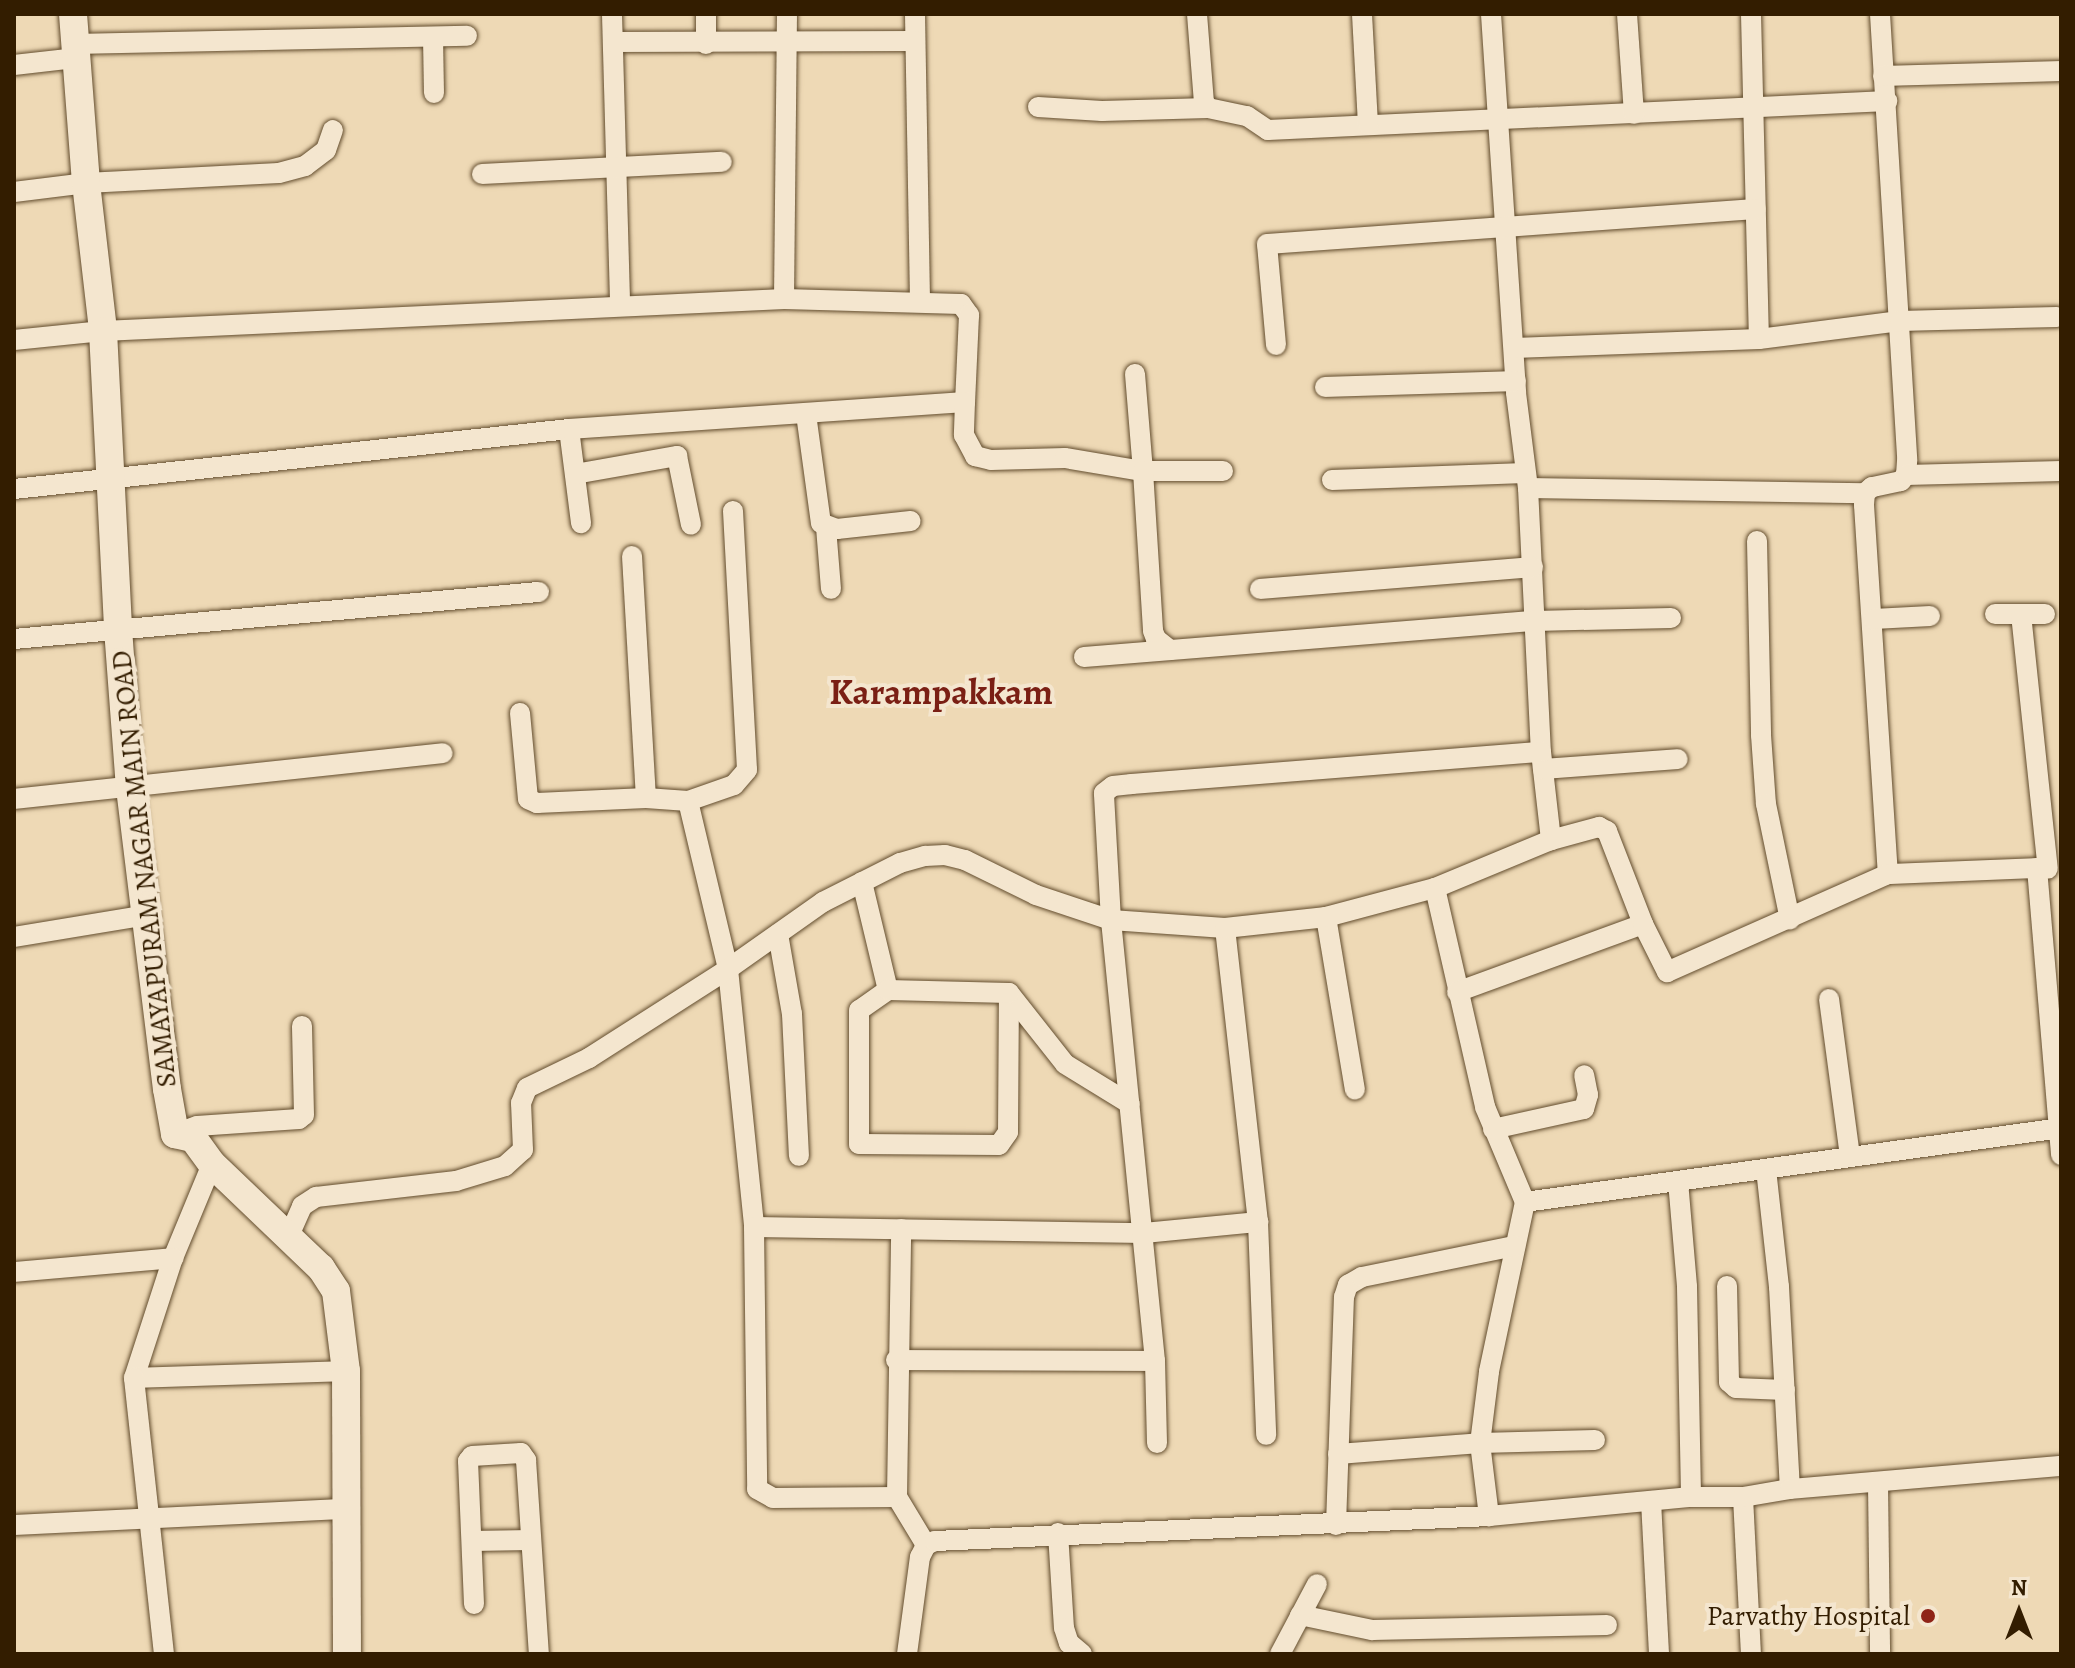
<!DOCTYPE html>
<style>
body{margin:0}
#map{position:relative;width:2075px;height:1668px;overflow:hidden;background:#eed9b5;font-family:Alegreya,serif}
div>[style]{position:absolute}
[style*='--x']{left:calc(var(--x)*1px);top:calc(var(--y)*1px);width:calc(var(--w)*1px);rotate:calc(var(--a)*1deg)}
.roads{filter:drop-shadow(0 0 2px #624c2d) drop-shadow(0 0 2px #624c2d)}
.street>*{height:20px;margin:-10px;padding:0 10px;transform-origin:10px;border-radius:10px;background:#f4e6cf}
.secondary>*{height:28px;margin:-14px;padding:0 14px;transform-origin:14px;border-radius:14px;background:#f4e6cf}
.dots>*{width:22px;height:22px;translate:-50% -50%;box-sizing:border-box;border:4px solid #f4e6cf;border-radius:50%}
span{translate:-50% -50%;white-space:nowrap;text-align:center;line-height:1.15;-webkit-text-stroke:8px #f4e6cf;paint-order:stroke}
.street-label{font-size:28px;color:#331d00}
.poi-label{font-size:28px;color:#331d00}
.right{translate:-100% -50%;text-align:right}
.district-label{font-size:36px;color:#7a1f14;font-weight:700}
.frame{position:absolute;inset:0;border:16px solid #331d00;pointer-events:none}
.north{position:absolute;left:1979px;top:1572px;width:80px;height:80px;-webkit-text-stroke:6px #f4e6cf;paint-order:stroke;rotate:0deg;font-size:22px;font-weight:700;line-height:32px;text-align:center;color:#331d00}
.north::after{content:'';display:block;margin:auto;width:28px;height:36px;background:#331d00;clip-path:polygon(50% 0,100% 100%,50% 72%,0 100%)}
</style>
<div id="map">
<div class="roads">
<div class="street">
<i style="--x:612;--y:14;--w:292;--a:88.4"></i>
<i style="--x:706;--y:14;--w:30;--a:90"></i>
<i style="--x:915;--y:14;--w:288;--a:89"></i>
<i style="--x:1197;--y:14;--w:88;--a:85.5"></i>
<i style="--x:1204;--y:102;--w:7;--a:56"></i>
<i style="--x:1208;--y:108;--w:40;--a:12"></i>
<i style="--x:1247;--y:116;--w:25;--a:34"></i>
<i style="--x:1268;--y:130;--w:620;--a:-2.68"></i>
<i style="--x:1362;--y:14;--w:111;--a:86.9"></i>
<i style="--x:1491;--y:14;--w:380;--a:86.2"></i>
<i style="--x:1516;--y:393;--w:96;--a:82.8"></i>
<i style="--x:1528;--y:488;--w:264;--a:87.2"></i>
<i style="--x:1541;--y:752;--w:89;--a:83.5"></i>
<i style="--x:1627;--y:14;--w:100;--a:86"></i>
<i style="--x:1751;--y:14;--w:325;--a:88.6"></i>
<i style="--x:1880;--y:14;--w:448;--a:86.5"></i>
<i style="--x:1907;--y:461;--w:14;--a:94"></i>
<i style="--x:1906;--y:475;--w:8;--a:130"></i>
<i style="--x:1901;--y:481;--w:30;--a:168"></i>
<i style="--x:1872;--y:487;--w:9;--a:139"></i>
<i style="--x:1865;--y:493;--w:12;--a:95"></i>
<i style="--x:1864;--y:505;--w:370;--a:86.3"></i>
<i style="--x:1888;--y:874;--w:149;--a:-2.3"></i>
<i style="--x:2037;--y:868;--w:288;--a:85.2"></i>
<i style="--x:433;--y:37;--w:56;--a:89"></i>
<i style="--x:613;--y:42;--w:302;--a:-0.2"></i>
<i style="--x:74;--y:44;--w:393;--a:-1.2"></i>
<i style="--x:14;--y:65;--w:61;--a:-6.5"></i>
<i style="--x:1883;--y:76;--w:178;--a:-1.6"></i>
<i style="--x:1038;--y:107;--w:64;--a:3.6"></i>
<i style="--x:1102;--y:111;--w:106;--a:-1.6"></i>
<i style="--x:482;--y:174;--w:240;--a:-2.9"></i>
<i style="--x:14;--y:192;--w:73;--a:-7.1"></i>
<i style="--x:86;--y:183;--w:193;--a:-3"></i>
<i style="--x:279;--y:173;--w:27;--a:-15"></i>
<i style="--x:305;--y:166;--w:26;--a:-37"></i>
<i style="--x:326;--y:150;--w:21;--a:-71"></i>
<i style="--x:784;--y:299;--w:285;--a:-89.4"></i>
<i style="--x:14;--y:340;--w:89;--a:-5.8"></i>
<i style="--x:103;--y:331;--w:682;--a:-2.69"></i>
<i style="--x:784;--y:299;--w:177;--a:1.6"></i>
<i style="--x:961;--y:304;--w:14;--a:54"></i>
<i style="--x:969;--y:315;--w:87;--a:92.6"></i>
<i style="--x:1276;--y:345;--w:101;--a:-95.1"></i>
<i style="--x:1267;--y:244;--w:490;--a:-4.1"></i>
<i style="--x:1514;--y:348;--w:245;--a:-2.1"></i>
<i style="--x:1759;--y:339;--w:142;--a:-7.3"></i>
<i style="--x:1900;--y:321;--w:157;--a:-1.5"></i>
<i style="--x:1135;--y:374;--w:97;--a:85.3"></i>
<i style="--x:1143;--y:471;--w:80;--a:0"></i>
<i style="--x:1325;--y:387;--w:191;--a:-1.8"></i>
<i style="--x:806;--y:414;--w:110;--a:82.2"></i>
<i style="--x:821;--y:523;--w:17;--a:21"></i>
<i style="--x:837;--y:529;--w:74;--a:-6.2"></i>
<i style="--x:569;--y:429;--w:95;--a:82.7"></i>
<i style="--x:575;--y:474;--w:104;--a:-10"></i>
<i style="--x:677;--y:456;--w:70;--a:78.5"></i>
<i style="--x:1906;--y:475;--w:155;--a:-1.5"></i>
<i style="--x:1332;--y:480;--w:193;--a:-2.1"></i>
<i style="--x:1528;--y:488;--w:337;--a:0.9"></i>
<i style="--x:14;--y:489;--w:558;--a:-6.17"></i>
<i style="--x:569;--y:429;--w:397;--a:-3.9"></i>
<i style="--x:965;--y:402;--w:33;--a:92"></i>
<i style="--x:964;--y:435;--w:24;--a:62"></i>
<i style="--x:975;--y:456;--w:16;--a:14"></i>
<i style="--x:991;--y:460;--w:74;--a:-1.5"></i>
<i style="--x:1065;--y:458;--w:79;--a:9.5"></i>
<i style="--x:1143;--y:471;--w:160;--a:86.4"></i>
<i style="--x:1153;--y:631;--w:9;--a:69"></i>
<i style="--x:1156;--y:639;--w:18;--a:38"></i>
<i style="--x:733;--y:511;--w:259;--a:86.9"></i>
<i style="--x:747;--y:770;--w:20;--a:131"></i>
<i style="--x:734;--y:785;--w:49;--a:160.8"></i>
<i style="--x:688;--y:801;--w:173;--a:76.6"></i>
<i style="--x:728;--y:969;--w:259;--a:84.2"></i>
<i style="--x:754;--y:1227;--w:262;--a:89.3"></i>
<i style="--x:757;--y:1489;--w:18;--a:29"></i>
<i style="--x:773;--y:1498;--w:124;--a:-0.5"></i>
<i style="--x:897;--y:1497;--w:56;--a:58.9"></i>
<i style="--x:826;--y:527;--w:62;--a:85.4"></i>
<i style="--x:1757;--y:541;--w:194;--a:88.8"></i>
<i style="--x:1761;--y:735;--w:69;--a:85.9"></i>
<i style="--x:1766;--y:804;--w:118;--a:78.3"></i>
<i style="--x:632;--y:556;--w:242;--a:86.7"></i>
<i style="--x:1260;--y:589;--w:274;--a:-4.6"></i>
<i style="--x:1995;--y:614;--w:50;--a:0"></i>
<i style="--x:2021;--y:614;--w:256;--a:84"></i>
<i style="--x:1874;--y:619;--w:56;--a:-3.1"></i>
<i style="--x:14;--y:639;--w:527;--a:-5.12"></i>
<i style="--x:1084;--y:657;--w:452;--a:-4.6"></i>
<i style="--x:1535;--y:621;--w:136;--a:-1.3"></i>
<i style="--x:520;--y:713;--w:86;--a:84.7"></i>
<i style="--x:528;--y:799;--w:10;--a:24"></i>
<i style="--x:537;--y:803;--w:109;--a:-2.6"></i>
<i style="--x:646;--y:798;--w:42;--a:4.1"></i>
<i style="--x:1543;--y:769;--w:135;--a:-4.2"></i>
<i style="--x:14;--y:799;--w:431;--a:-6.1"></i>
<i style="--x:862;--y:882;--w:111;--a:76.5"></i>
<i style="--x:888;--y:990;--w:35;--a:145"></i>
<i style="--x:859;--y:1010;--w:134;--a:90"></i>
<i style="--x:859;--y:1144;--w:140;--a:0.4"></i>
<i style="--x:999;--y:1145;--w:16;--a:-55"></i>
<i style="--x:1008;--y:1132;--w:139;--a:-89.6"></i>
<i style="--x:1009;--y:993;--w:90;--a:51.7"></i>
<i style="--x:1065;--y:1064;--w:76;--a:31.6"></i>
<i style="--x:1435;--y:888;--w:225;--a:77.1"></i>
<i style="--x:1485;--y:1107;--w:103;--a:67.2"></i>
<i style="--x:1525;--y:1202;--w:174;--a:102"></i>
<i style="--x:1489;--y:1372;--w:72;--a:97.2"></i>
<i style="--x:1480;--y:1443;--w:74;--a:83"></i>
<i style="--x:1326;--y:917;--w:175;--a:80.5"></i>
<i style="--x:1225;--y:928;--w:296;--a:83.6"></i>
<i style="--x:1258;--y:1222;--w:213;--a:87.8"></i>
<i style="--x:778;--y:934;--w:81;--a:80.1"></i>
<i style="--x:792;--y:1014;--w:142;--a:87.2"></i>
<i style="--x:14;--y:937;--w:135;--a:-9.4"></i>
<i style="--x:888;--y:990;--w:121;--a:1.4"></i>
<i style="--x:1457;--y:992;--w:198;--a:-20.1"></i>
<i style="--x:1829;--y:999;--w:159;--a:82.4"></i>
<i style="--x:1493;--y:1129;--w:93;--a:-12.4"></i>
<i style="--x:1584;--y:1109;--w:15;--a:-74"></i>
<i style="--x:1588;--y:1095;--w:20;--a:-101"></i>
<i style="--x:175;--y:1134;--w:23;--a:-20"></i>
<i style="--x:197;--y:1126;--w:102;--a:-3.9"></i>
<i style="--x:299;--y:1119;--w:6;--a:-39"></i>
<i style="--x:304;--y:1115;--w:89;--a:-91.3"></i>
<i style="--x:212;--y:1164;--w:102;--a:112.5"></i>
<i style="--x:173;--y:1258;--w:126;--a:108"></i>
<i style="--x:134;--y:1378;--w:212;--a:-1.9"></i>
<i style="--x:1766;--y:1169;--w:119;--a:83.7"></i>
<i style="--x:1779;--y:1287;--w:202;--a:86.9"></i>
<i style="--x:1678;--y:1181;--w:106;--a:85.1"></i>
<i style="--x:1687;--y:1287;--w:210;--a:88.9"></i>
<i style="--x:1525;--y:1202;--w:541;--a:-7.86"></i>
<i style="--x:754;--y:1227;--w:390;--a:0.9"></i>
<i style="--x:1144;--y:1233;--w:115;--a:-5.5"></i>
<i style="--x:288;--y:1238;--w:35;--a:-66"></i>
<i style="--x:302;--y:1206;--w:17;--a:-33"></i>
<i style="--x:316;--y:1197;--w:141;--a:-6.5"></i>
<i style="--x:456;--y:1181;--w:51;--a:-17"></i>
<i style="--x:505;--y:1166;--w:24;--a:-42"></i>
<i style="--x:523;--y:1150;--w:47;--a:-92.4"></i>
<i style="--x:521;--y:1103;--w:16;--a:-68"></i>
<i style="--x:527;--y:1088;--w:69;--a:-25.8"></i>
<i style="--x:589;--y:1058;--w:165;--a:-32.6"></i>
<i style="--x:728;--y:969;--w:116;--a:-35.2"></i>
<i style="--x:823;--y:902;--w:86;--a:-26.9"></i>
<i style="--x:900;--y:863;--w:26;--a:-16"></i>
<i style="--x:925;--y:856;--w:20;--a:-3"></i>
<i style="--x:945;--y:855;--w:21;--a:14"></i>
<i style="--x:965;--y:860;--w:79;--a:26.2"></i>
<i style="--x:1036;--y:895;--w:79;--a:18.4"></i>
<i style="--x:1111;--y:920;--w:114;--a:4"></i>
<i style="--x:1225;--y:928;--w:102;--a:-6.2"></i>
<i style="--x:1326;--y:917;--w:113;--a:-14.9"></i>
<i style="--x:1435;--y:888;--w:126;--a:-22.5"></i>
<i style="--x:1551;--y:840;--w:50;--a:-15.2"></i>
<i style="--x:1599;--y:827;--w:9;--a:27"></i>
<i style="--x:1607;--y:831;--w:100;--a:68.8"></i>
<i style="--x:1643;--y:924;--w:54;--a:63.4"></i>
<i style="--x:1667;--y:972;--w:242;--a:-23.9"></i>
<i style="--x:14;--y:1272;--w:160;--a:-5"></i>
<i style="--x:1727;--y:1286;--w:96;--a:88.8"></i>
<i style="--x:1729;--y:1382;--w:9;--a:41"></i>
<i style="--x:1736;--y:1388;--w:49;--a:2.3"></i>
<i style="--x:896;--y:1360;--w:259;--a:0.2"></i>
<i style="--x:134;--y:1378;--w:278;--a:83.8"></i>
<i style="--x:1157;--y:1443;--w:82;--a:-91.4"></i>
<i style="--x:1155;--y:1361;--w:443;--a:-95.7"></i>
<i style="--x:1111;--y:920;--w:127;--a:-93.2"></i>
<i style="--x:1104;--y:793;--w:11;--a:-38"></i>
<i style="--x:1113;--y:786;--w:19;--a:-6"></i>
<i style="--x:1132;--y:784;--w:410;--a:-4.5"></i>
<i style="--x:1338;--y:1454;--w:142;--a:-4.4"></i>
<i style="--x:1480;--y:1443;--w:115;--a:-1.5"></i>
<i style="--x:1878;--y:1483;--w:171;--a:89.3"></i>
<i style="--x:897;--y:1497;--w:268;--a:-89.1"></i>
<i style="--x:1743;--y:1497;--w:157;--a:87.1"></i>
<i style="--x:1651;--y:1501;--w:153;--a:87"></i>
<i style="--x:14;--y:1525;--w:333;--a:-2.8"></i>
<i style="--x:1336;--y:1525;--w:228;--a:-88"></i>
<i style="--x:1344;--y:1297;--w:13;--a:-72"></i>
<i style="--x:1348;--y:1285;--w:16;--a:-30"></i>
<i style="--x:1362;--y:1277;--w:156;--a:-11.5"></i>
<i style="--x:1058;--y:1533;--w:95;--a:86.4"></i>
<i style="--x:1064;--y:1628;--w:16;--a:72"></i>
<i style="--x:1069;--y:1643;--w:17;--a:40"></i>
<i style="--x:472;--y:1541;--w:59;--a:-1"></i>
<i style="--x:474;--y:1604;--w:143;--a:-92.4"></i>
<i style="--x:468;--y:1461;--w:6;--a:-51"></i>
<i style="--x:472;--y:1456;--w:49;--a:-3.5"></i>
<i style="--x:521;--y:1453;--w:9;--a:54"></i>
<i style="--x:526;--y:1460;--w:194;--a:86.2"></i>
<i style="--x:1300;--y:1615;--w:74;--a:11.8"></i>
<i style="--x:1372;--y:1630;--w:235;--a:-1.2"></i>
<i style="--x:907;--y:1654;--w:98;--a:-82.4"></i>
<i style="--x:920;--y:1557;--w:13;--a:-63"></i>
<i style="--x:926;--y:1545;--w:10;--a:-24"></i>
<i style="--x:935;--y:1541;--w:555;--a:-2.58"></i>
<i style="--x:1489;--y:1516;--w:203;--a:-5.4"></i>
<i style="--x:1691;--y:1497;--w:52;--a:0"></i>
<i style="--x:1743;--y:1497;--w:48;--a:-9.7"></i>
<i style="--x:1790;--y:1489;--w:272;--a:-4.9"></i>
<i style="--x:1280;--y:1654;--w:79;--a:-62.1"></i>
</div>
<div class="secondary">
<i style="--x:73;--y:14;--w:169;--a:85.6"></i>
<i style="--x:86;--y:183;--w:149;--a:83.4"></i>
<i style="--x:103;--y:331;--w:298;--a:87.1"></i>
<i style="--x:118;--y:629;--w:159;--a:85.7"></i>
<i style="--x:130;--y:788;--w:303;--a:83"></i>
<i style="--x:167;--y:1089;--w:46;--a:79.9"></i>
<i style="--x:175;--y:1134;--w:18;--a:13"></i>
<i style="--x:193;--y:1138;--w:32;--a:54"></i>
<i style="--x:212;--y:1164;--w:151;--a:43.7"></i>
<i style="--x:321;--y:1268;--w:27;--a:57"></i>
<i style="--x:336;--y:1291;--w:81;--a:82.9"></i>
<i style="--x:346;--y:1371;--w:283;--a:89.8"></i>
</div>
</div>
<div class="dots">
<i style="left:1928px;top:1616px;background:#8f2418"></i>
</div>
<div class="street-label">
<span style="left:144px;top:869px;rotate:-96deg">SAMAYAPURAM NAGAR MAIN ROAD</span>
</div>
<div class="poi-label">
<span class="right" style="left:1910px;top:1616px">Parvathy Hospital</span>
</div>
<div class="district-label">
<span style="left:941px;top:692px">Karampakkam</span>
</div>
<div class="frame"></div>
<div class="north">N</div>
</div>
